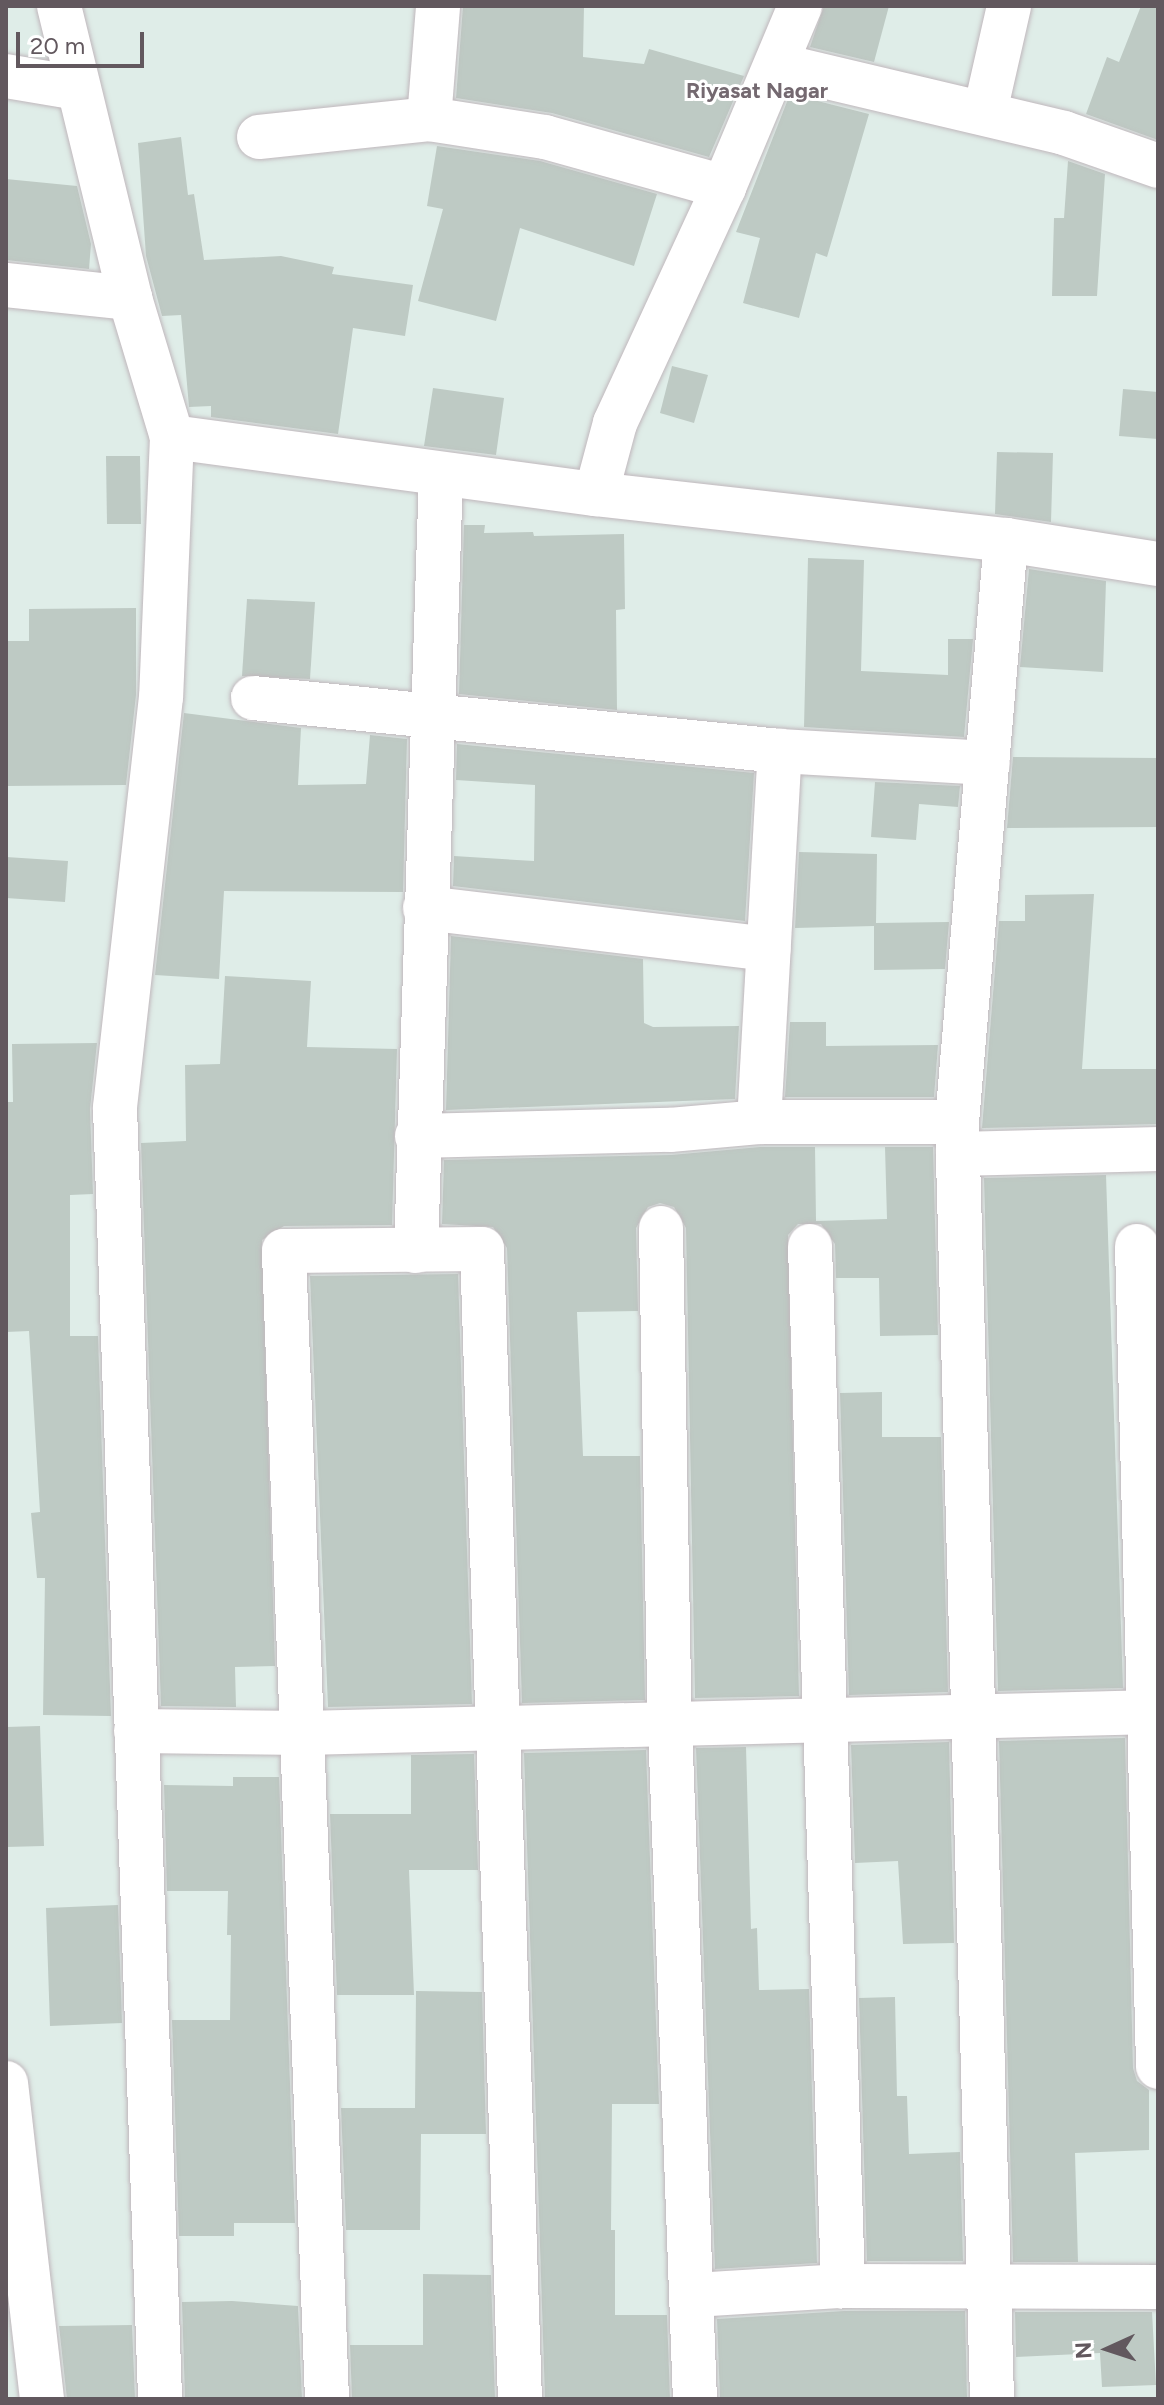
<!DOCTYPE html>
<style>
body{margin:0}
#map{position:relative;width:1164px;height:2405px;overflow:hidden;background:#dfede8;font-family:Figtree,sans-serif}
div>[style]{position:absolute}
[style*='--x']{left:calc(var(--x)*1px);top:calc(var(--y)*1px);width:calc(var(--w)*1px);rotate:calc(var(--a)*1deg)}
.building>*{inset:0;background:#becac4}
.roads{filter:drop-shadow(0 0 2px #c0b7bc) drop-shadow(0 0 2px #c0b7bc)}
.minor>*{height:44px;margin:-22px;padding:0 22px;transform-origin:22px;border-radius:22px;background:#fff}
.tertiary>*{height:44px;margin:-22px;padding:0 22px;transform-origin:22px;border-radius:22px;background:#fff}
span{translate:-50% -50%;white-space:nowrap;text-align:center;line-height:1.15;-webkit-text-stroke:6px #fff;paint-order:stroke}
.neighbourhood-label{font-size:22px;color:#746970;font-weight:700}
.frame{position:absolute;inset:0;border:8px solid #62585e;pointer-events:none}
.north{position:absolute;left:1068px;top:2309px;width:80px;height:80px;-webkit-text-stroke:6px #fff;paint-order:stroke;rotate:267deg;font-size:22px;font-weight:700;line-height:32px;text-align:center;color:#62585e}
.north::after{content:'';display:block;margin:auto;width:28px;height:36px;background:#62585e;clip-path:polygon(50% 0,100% 100%,50% 72%,0 100%)}
.scale{position:absolute;left:16px;top:32px;width:128px;height:36px;box-sizing:border-box;border:4px solid #62585e;border-top:0;padding-left:10px;font-size:24px;line-height:28px;white-space:nowrap;color:#62585e;-webkit-text-stroke:6px #fff;paint-order:stroke}
</style>
<div id="map">
<div class="building">
<i style="clip-path:polygon(463px 6px,584px 6px,583px 57px,644px 64px,649px 49px,744px 76px,709px 157px,552px 113px,456px 98px)"></i>
<i style="clip-path:polygon(824px 6px,889px 6px,874px 62px,810px 47px)"></i>
<i style="clip-path:polygon(1141px 6px,1158px 6px,1158px 140px,1086px 114px,1107px 57px,1119px 62px)"></i>
<i style="clip-path:polygon(790px 94px,869px 114px,827px 257px,816px 253px,799px 318px,743px 303px,760px 238px,736px 232px)"></i>
<i style="clip-path:polygon(181px 137px,188px 195px,194px 194px,204px 260px,281px 256px,334px 267px,332px 274px,413px 285px,405px 336px,353px 328px,338px 434px,211px 417px,211px 406px,189px 407px,181px 315px,162px 316px,146px 256px,138px 143px)"></i>
<i style="clip-path:polygon(437px 146px,540px 161px,657px 194px,634px 266px,520px 228px,496px 321px,418px 301px,443px 209px,427px 206px)"></i>
<i style="clip-path:polygon(1068px 161px,1105px 174px,1097px 296px,1052px 296px,1054px 218px,1064px 218px)"></i>
<i style="clip-path:polygon(6px 179px,77px 186px,91px 244px,89px 269px,6px 260px)"></i>
<i style="clip-path:polygon(672px 366px,708px 375px,694px 423px,660px 413px)"></i>
<i style="clip-path:polygon(433px 388px,504px 398px,496px 455px,424px 446px)"></i>
<i style="clip-path:polygon(1123px 389px,1158px 392px,1158px 439px,1119px 436px)"></i>
<i style="clip-path:polygon(997px 452px,1053px 453px,1051px 522px,995px 514px)"></i>
<i style="clip-path:polygon(106px 456px,140px 456px,141px 524px,107px 524px)"></i>
<i style="clip-path:polygon(464px 525px,485px 525px,484px 533px,533px 532px,534px 536px,624px 534px,625px 609px,616px 610px,617px 710px,459px 694px)"></i>
<i style="clip-path:polygon(808px 558px,864px 560px,861px 671px,948px 675px,948px 639px,973px 639px,964px 737px,804px 727px)"></i>
<i style="clip-path:polygon(1029px 569px,1106px 581px,1103px 672px,1020px 667px)"></i>
<i style="clip-path:polygon(247px 599px,315px 602px,310px 679px,242px 676px)"></i>
<i style="clip-path:polygon(136px 608px,136px 695px,126px 785px,6px 786px,6px 641px,29px 641px,29px 609px)"></i>
<i style="clip-path:polygon(184px 713px,301px 728px,298px 785px,366px 784px,370px 735px,407px 739px,403px 892px,224px 891px,219px 979px,155px 975px)"></i>
<i style="clip-path:polygon(457px 744px,754px 773px,745px 921px,453px 886px,454px 856px,534px 861px,535px 785px,456px 780px)"></i>
<i style="clip-path:polygon(1013px 757px,1158px 758px,1158px 827px,1007px 828px)"></i>
<i style="clip-path:polygon(875px 782px,960px 786px,958px 807px,919px 804px,916px 840px,871px 837px)"></i>
<i style="clip-path:polygon(799px 852px,877px 854px,876px 923px,949px 922px,945px 969px,874px 970px,874px 926px,795px 928px)"></i>
<i style="clip-path:polygon(6px 857px,68px 861px,65px 902px,6px 898px)"></i>
<i style="clip-path:polygon(1094px 894px,1082px 1069px,1158px 1069px,1158px 1124px,982px 1128px,999px 921px,1025px 921px,1025px 895px)"></i>
<i style="clip-path:polygon(451px 936px,643px 959px,644px 1023px,653px 1027px,739px 1026px,735px 1099px,446px 1110px)"></i>
<i style="clip-path:polygon(225px 976px,311px 981px,307px 1047px,397px 1049px,392px 1225px,284px 1226px,262px 1240px,275px 1666px,235px 1667px,236px 1707px,161px 1706px,141px 1143px,186px 1141px,185px 1065px,220px 1064px)"></i>
<i style="clip-path:polygon(790px 1022px,826px 1022px,826px 1046px,938px 1045px,934px 1097px,785px 1097px)"></i>
<i style="clip-path:polygon(97px 1043px,90px 1109px,93px 1194px,70px 1195px,70px 1336px,98px 1336px,111px 1716px,43px 1715px,45px 1578px,37px 1578px,31px 1513px,40px 1512px,29px 1331px,6px 1332px,6px 1102px,13px 1102px,12px 1044px)"></i>
<i style="clip-path:polygon(760px 1147px,815px 1147px,816px 1221px,887px 1219px,885px 1147px,933px 1147px,938px 1335px,880px 1336px,879px 1278px,836px 1278px,835px 1244px,821px 1224px,798px 1224px,788px 1235px,799px 1696px,695px 1698px,686px 1228px,674px 1207px,660px 1203px,648px 1207px,636px 1228px,638px 1311px,577px 1312px,583px 1456px,640px 1456px,645px 1700px,522px 1703px,507px 1248px,493px 1227px,442px 1224px,444px 1160px,671px 1155px)"></i>
<i style="clip-path:polygon(1106px 1175px,1123px 1688px,998px 1691px,984px 1178px)"></i>
<i style="clip-path:polygon(458px 1274px,472px 1704px,328px 1707px,310px 1276px)"></i>
<i style="clip-path:polygon(882px 1392px,882px 1437px,941px 1437px,948px 1692px,849px 1695px,840px 1393px)"></i>
<i style="clip-path:polygon(40px 1726px,44px 1846px,6px 1847px,6px 1727px)"></i>
<i style="clip-path:polygon(1125px 1738px,1133px 2068px,1137px 2081px,1149px 2090px,1149px 2150px,1075px 2153px,1078px 2262px,1013px 2262px,999px 1741px)"></i>
<i style="clip-path:polygon(949px 1742px,954px 1943px,903px 1944px,898px 1861px,855px 1863px,851px 1745px)"></i>
<i style="clip-path:polygon(746px 1747px,751px 1929px,757px 1928px,759px 1990px,809px 1989px,817px 2263px,715px 2269px,696px 1748px)"></i>
<i style="clip-path:polygon(646px 1750px,659px 2104px,612px 2104px,611px 2230px,615px 2230px,615px 2315px,667px 2315px,670px 2399px,545px 2399px,524px 1753px)"></i>
<i style="clip-path:polygon(474px 1754px,478px 1870px,409px 1870px,414px 1995px,337px 1995px,330px 1814px,411px 1814px,411px 1755px)"></i>
<i style="clip-path:polygon(233px 1777px,279px 1777px,295px 2223px,234px 2223px,234px 2236px,179px 2236px,172px 2020px,230px 2020px,231px 1935px,227px 1935px,228px 1891px,167px 1891px,164px 1785px,233px 1786px)"></i>
<i style="clip-path:polygon(118px 1905px,122px 2023px,50px 2026px,46px 1908px)"></i>
<i style="clip-path:polygon(416px 1991px,482px 1992px,486px 2134px,421px 2134px,420px 2230px,346px 2230px,341px 2108px,415px 2108px)"></i>
<i style="clip-path:polygon(895px 1997px,897px 2096px,907px 2096px,909px 2154px,960px 2152px,963px 2261px,867px 2261px,859px 1998px)"></i>
<i style="clip-path:polygon(423px 2274px,491px 2275px,495px 2399px,352px 2399px,350px 2345px,423px 2345px)"></i>
<i style="clip-path:polygon(232px 2301px,298px 2306px,302px 2399px,185px 2399px,182px 2302px)"></i>
<i style="clip-path:polygon(844px 2311px,965px 2311px,967px 2399px,720px 2399px,717px 2319px)"></i>
<i style="clip-path:polygon(1015px 2312px,1152px 2312px,1156px 2385px,1102px 2387px,1100px 2353px,1016px 2357px)"></i>
<i style="clip-path:polygon(132px 2325px,135px 2399px,67px 2399px,59px 2326px)"></i>
</div>
<div class="roads">
<div class="minor">
<i style="--x:777;--y:65;--w:295;--a:13.3"></i>
<i style="--x:1064;--y:133;--w:100;--a:19.3"></i>
<i style="--x:6;--y:76;--w:72;--a:9.6"></i>
<i style="--x:985;--y:112;--w:109;--a:-77.2"></i>
<i style="--x:429;--y:119;--w:113;--a:-85.4"></i>
<i style="--x:259;--y:137;--w:171;--a:-6"></i>
<i style="--x:429;--y:119;--w:117;--a:8.8"></i>
<i style="--x:545;--y:137;--w:186;--a:15.6"></i>
<i style="--x:6;--y:285;--w:125;--a:6"></i>
<i style="--x:172;--y:437;--w:428;--a:7.7"></i>
<i style="--x:596;--y:494;--w:413;--a:6.4"></i>
<i style="--x:1006;--y:540;--w:154;--a:9"></i>
<i style="--x:596;--y:494;--w:73;--a:-75"></i>
<i style="--x:615;--y:423;--w:260;--a:-65.2"></i>
<i style="--x:724;--y:187;--w:196;--a:-67.2"></i>
<i style="--x:253;--y:698;--w:530;--a:5.74"></i>
<i style="--x:780;--y:751;--w:208;--a:3.3"></i>
<i style="--x:425;--y:908;--w:346;--a:6.8"></i>
<i style="--x:759;--y:1122;--w:372;--a:-86.8"></i>
<i style="--x:417;--y:1136;--w:253;--a:-1.4"></i>
<i style="--x:670;--y:1130;--w:89;--a:-5.1"></i>
<i style="--x:759;--y:1122;--w:198;--a:0"></i>
<i style="--x:958;--y:1154;--w:200;--a:-1.4"></i>
<i style="--x:661;--y:1228;--w:497;--a:89"></i>
<i style="--x:670;--y:1725;--w:674;--a:87.88"></i>
<i style="--x:810;--y:1246;--w:1041;--a:88.18"></i>
<i style="--x:1137;--y:1246;--w:821;--a:88.53"></i>
<i style="--x:416;--y:1251;--w:777;--a:-88.16"></i>
<i style="--x:136;--y:1731;--w:168;--a:0.7"></i>
<i style="--x:304;--y:1733;--w:854;--a:-1.41"></i>
<i style="--x:694;--y:2295;--w:149;--a:-3.5"></i>
<i style="--x:843;--y:2286;--w:315;--a:0.2"></i>
<i style="--x:327;--y:2399;--w:1149;--a:-92.15"></i>
<i style="--x:284;--y:1251;--w:198;--a:-0.6"></i>
<i style="--x:482;--y:1249;--w:1151;--a:88.11"></i>
<i style="--x:992;--y:2399;--w:1277;--a:-91.57"></i>
<i style="--x:957;--y:1122;--w:584;--a:-85.19"></i>
</div>
<div class="tertiary">
<i style="--x:59;--y:6;--w:301;--a:76.3"></i>
<i style="--x:130;--y:298;--w:145;--a:73.2"></i>
<i style="--x:172;--y:437;--w:260;--a:92.4"></i>
<i style="--x:161;--y:697;--w:414;--a:96.4"></i>
<i style="--x:115;--y:1108;--w:1292;--a:88"></i>
<i style="--x:6;--y:2083;--w:318;--a:83.5"></i>
</div>
</div>
<div class="neighbourhood-label">
<span style="left:757px;top:91px">Riyasat Nagar</span>
</div>
<div class="frame"></div>
<div class="north">N</div>
<div class="scale">20 m</div>
</div>
